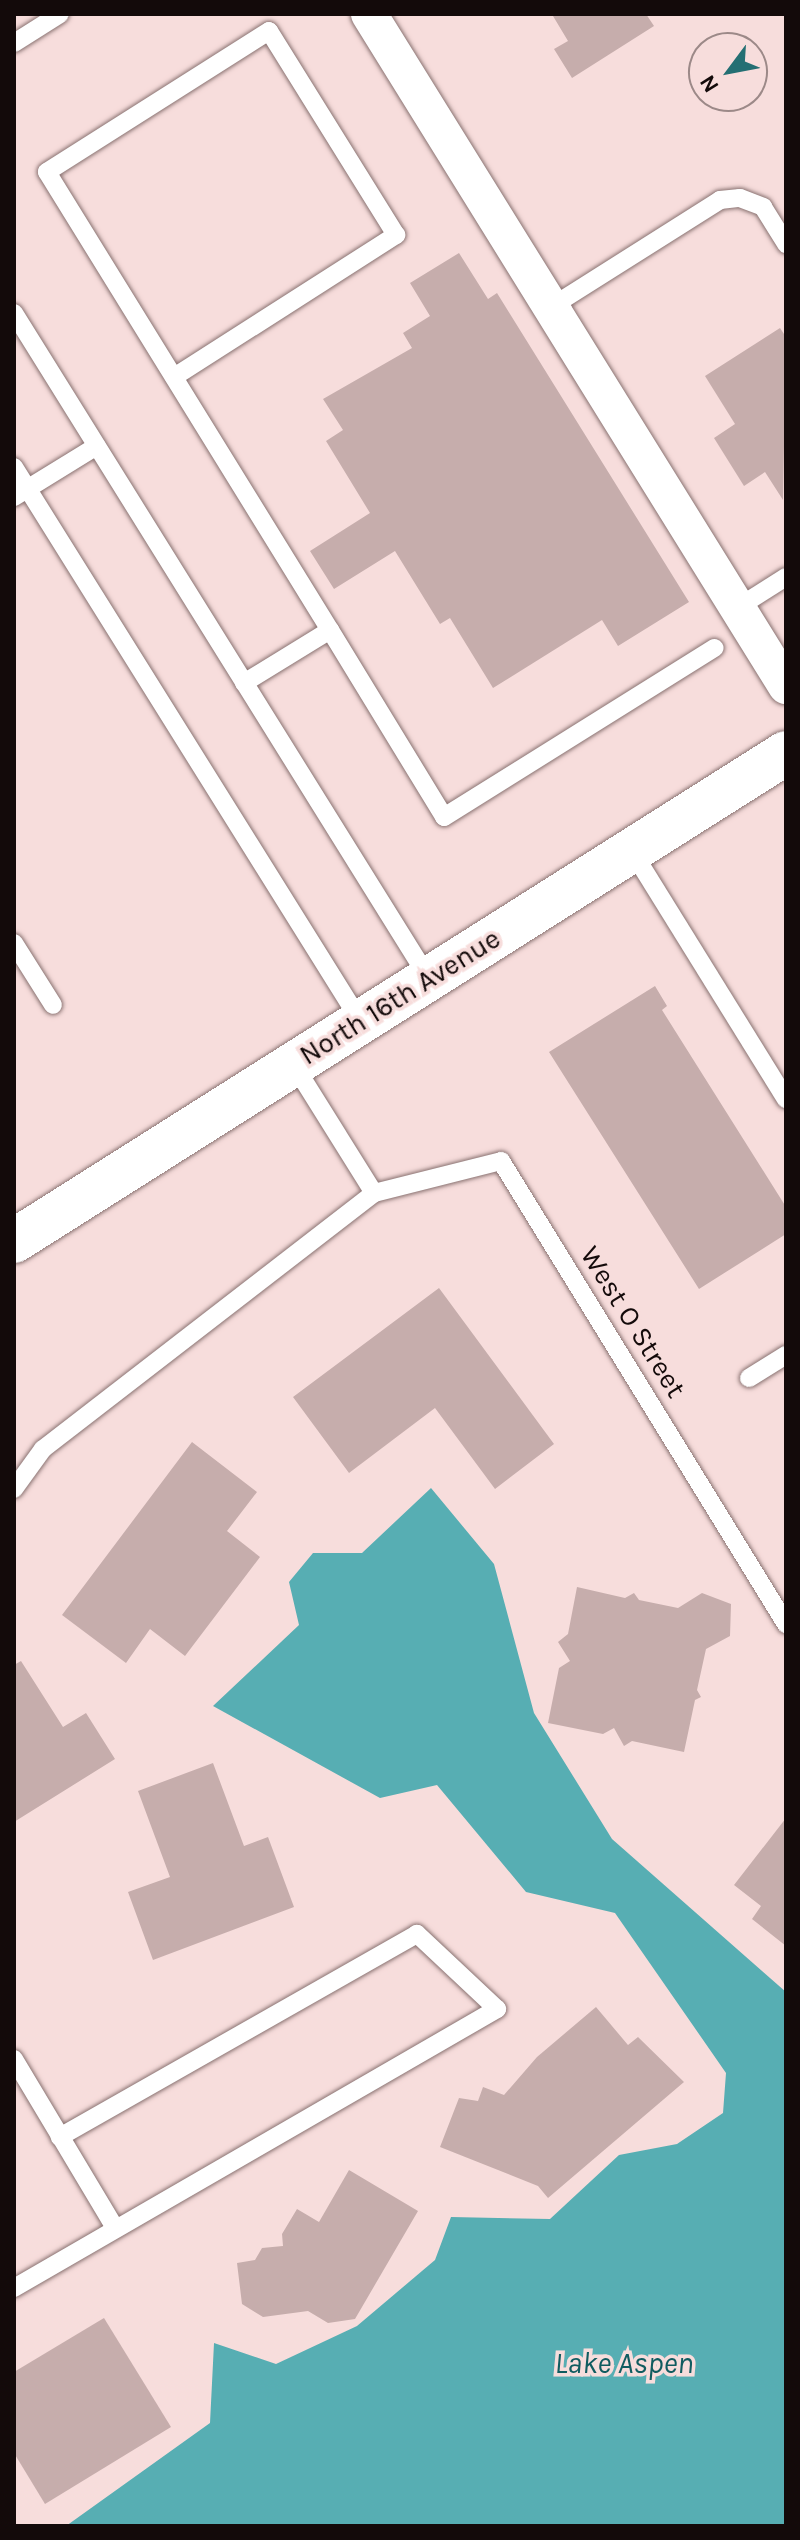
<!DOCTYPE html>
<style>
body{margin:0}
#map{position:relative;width:800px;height:2540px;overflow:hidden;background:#f7dddc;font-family:Karla,sans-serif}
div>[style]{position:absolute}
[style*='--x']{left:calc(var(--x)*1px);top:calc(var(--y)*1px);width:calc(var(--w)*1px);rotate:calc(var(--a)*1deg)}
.water>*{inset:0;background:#57aeb3}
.building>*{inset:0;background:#c6adac}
.roads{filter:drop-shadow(0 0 2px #897271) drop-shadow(0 0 2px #897271)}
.service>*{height:18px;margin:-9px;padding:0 9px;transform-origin:9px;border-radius:9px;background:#fff}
.minor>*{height:36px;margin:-18px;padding:0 18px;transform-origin:18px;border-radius:18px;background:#fff}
.primary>*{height:44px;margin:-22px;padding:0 22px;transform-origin:22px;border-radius:22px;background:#fff}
span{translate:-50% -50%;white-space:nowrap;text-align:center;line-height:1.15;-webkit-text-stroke:7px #f7dddc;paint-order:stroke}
.street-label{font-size:28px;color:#130a0a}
.water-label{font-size:30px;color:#115c60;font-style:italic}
.frame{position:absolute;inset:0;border:16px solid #130a0a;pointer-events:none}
.north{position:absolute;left:688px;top:32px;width:80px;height:80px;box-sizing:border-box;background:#f7dddc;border:2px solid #9c8988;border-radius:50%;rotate:238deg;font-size:22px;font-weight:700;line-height:32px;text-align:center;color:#130a0a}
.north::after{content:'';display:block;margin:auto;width:28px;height:36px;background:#246f73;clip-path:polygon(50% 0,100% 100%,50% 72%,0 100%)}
</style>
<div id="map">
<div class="water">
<i style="clip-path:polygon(431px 1488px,494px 1564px,534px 1713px,612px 1839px,786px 1992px,786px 2526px,66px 2526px,210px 2423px,214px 2343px,276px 2364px,357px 2326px,435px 2260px,451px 2217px,550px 2219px,619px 2155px,677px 2144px,723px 2113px,726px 2073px,615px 1913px,526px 1892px,437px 1785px,380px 1798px,213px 1706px,299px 1625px,289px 1582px,313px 1553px,362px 1553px)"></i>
</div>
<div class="building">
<i style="clip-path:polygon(545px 14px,646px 14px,654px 26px,572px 78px,554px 49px,568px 41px,553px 16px)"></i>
<i style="clip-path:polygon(459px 253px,488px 299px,497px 293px,689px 602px,618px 646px,602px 620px,493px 688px,450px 618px,440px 624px,395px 551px,334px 589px,310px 551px,370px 513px,326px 441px,343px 430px,323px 399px,412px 348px,403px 333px,430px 316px,410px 283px)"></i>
<i style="clip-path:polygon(780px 328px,786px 337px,783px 500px,765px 472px,744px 486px,714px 438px,735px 424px,705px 376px)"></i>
<i style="clip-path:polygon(655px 986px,667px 1006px,662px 1010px,786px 1207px,786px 1234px,699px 1289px,549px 1052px)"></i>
<i style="clip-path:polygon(439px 1288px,554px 1444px,495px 1489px,435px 1408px,349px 1473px,293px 1397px)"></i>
<i style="clip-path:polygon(192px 1442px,257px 1492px,227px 1531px,260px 1557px,185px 1656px,150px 1629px,126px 1663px,62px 1615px)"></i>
<i style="clip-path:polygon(577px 1587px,625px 1598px,634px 1593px,639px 1600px,678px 1608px,702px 1593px,731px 1604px,730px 1636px,706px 1649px,697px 1690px,701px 1697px,695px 1700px,684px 1752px,632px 1741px,624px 1746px,614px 1728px,603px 1734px,548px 1723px,559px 1668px,570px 1661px,558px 1642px,568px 1634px)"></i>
<i style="clip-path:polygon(21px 1661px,63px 1727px,86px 1713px,115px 1759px,14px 1822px,14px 1665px)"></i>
<i style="clip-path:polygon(213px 1763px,244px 1846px,268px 1837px,294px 1907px,153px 1960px,128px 1892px,170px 1877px,138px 1791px)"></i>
<i style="clip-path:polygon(786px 1818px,786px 1946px,752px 1919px,761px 1906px,734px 1885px)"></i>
<i style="clip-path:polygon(596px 2007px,628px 2045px,638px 2037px,684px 2082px,548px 2198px,538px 2186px,440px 2147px,459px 2098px,478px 2101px,483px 2087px,504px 2095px,537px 2057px)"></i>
<i style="clip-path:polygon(349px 2170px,418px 2211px,355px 2319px,328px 2323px,308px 2311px,263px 2317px,242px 2304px,237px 2263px,255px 2260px,262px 2248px,283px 2246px,282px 2234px,297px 2209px,319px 2222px)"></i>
<i style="clip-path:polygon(104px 2318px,171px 2427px,45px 2504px,14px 2453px,14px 2372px)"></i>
</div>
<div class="roads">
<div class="service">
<i style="--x:14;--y:43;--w:54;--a:-32.2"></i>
<i style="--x:551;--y:307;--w:200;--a:-32.3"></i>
<i style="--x:720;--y:200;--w:20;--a:-6"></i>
<i style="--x:740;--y:198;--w:25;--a:21"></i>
<i style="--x:763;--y:207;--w:44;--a:58.1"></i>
<i style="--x:14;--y:313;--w:785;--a:58.07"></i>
<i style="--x:174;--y:377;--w:264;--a:-32.6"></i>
<i style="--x:396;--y:235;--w:240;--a:-121.9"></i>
<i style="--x:269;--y:31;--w:263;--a:147.6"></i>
<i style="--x:47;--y:172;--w:538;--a:58.29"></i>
<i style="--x:14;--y:467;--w:655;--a:57.99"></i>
<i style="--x:14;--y:497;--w:97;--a:-31.6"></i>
<i style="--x:737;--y:608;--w:58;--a:-32.3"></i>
<i style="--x:244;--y:683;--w:101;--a:-31.6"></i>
<i style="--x:330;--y:630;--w:219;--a:58.6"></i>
<i style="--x:444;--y:817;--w:319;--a:-32"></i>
<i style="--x:632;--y:851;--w:292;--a:58.2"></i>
<i style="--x:14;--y:943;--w:73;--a:57.8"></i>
<i style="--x:294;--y:1065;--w:151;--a:58"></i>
<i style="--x:749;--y:1378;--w:44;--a:-31.9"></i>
<i style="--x:14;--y:1489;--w:49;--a:-54.1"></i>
<i style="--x:43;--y:1449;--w:418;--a:-37.7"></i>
<i style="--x:374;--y:1193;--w:131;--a:-14.1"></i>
<i style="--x:501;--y:1161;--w:544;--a:58.39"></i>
<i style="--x:14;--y:2059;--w:197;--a:59.1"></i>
<i style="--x:14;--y:2288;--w:558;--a:-30.01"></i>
<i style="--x:497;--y:2009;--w:110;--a:-136.8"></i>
<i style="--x:417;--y:1934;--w:411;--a:150.4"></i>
</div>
<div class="minor">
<i style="--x:369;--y:14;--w:791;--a:58.18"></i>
</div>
<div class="primary">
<i style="--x:14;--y:1241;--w:913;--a:-32.3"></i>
</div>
</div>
<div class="street-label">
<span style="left:400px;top:997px;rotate:-32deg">North 16th Avenue</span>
<span style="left:633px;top:1322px;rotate:58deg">West O Street</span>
</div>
<div class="water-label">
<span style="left:624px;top:2363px">Lake Aspen</span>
</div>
<div class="frame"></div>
<div class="north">N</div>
</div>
